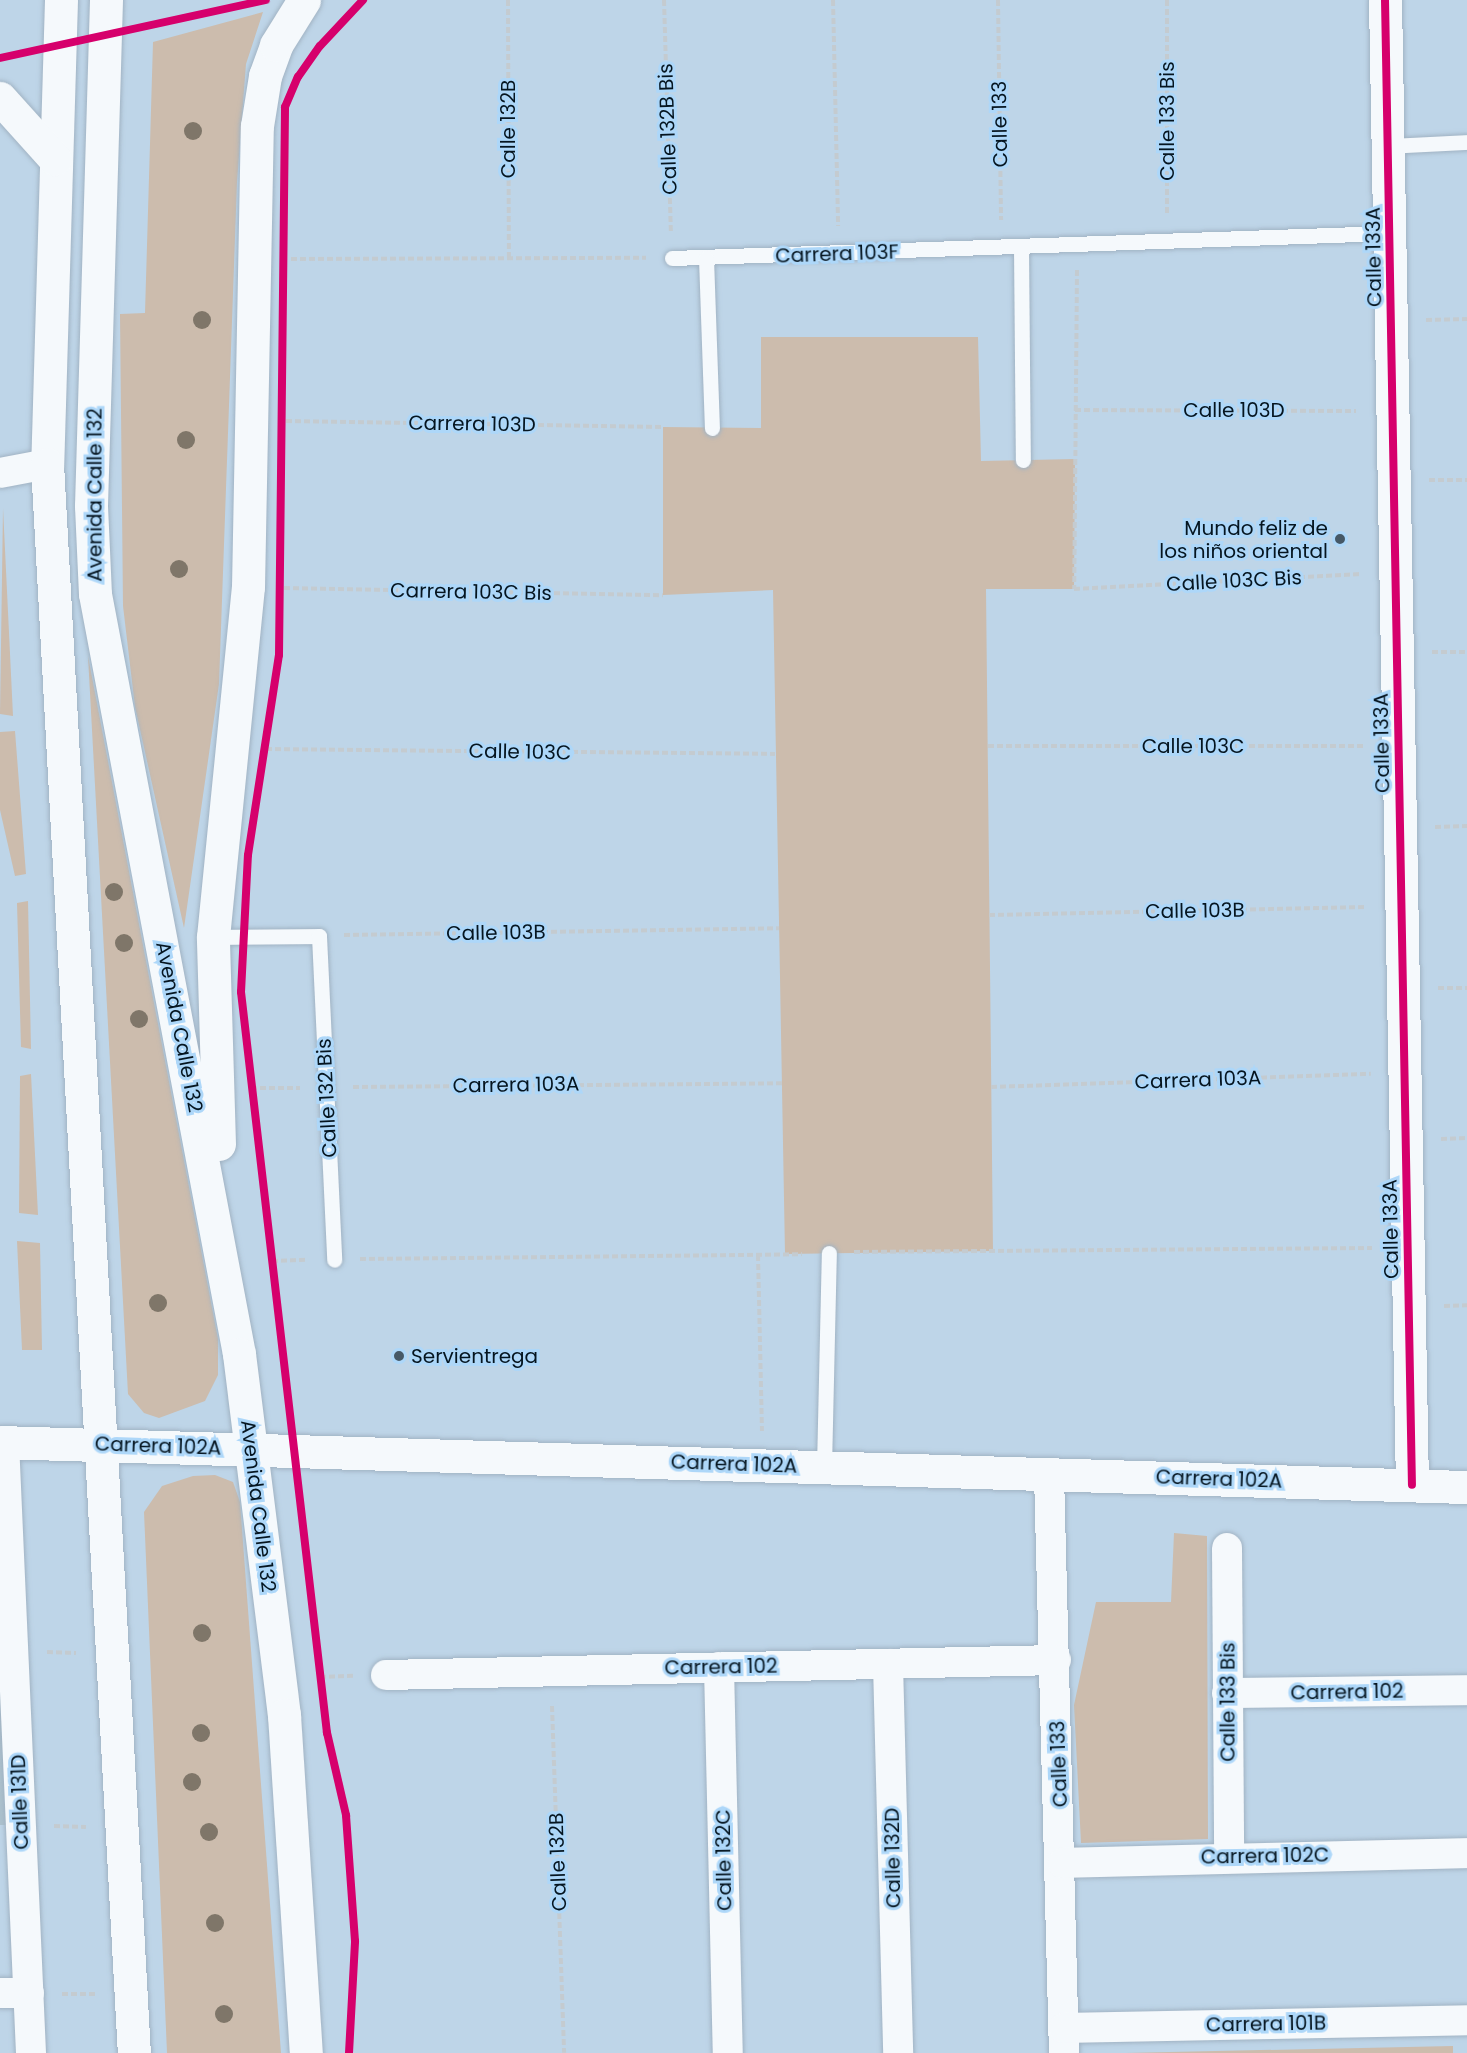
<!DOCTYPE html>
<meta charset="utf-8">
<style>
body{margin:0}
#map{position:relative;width:1467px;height:2053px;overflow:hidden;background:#bed5e8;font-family:Poppins,sans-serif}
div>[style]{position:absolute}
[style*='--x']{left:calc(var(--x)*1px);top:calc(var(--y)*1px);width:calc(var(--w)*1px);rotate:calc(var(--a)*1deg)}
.green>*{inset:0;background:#ccbcad}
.building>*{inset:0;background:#acc1cd}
.path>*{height:4px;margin-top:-2px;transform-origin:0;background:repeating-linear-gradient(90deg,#c4cbd0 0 6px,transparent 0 9px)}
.roads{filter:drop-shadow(0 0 2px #a1b3c3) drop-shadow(0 0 2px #a1b3c3)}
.service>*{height:15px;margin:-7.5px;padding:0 7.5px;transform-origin:7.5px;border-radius:7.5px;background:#f5f9fc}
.minor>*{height:30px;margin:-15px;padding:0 15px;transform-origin:15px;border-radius:15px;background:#f5f9fc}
.tertiary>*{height:33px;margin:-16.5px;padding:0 16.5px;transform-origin:16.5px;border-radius:16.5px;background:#f5f9fc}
.primary>*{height:33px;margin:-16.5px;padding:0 16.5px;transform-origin:16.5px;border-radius:16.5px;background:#f5f9fc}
.cycleway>*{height:8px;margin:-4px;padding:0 4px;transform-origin:4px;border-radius:4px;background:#d6006c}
.trees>*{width:18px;height:18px;margin:-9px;border-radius:50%;background:#7f7669}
.dots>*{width:16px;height:16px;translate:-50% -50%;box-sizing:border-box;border:3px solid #add7f9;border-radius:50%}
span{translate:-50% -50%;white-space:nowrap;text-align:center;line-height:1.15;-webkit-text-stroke:6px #add7f9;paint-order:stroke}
.street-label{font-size:20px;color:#051520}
.poi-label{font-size:20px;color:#051520}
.right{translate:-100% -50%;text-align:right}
.left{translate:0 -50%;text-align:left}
</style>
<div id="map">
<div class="green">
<i style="clip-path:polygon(263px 12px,246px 64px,237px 182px,219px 684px,184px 928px,135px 707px,123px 606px,120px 314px,145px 313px,153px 42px)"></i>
<i style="clip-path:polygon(761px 337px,978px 337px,981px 461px,1075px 459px,1074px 589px,986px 589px,993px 1251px,785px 1254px,773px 590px,663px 595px,663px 427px,761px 428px)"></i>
<i style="clip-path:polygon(3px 508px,13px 716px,0 714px)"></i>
<i style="clip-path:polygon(88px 656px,218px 1339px,218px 1375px,205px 1401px,159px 1418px,144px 1413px,128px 1394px)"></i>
<i style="clip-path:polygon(15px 731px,26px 874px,15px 876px,0 810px,0 732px)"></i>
<i style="clip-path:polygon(28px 901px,31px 1049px,21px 1047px,17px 903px)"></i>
<i style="clip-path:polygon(31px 1074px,38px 1215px,19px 1213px,20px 1076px)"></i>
<i style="clip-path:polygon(17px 1241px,40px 1243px,42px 1350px,22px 1350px)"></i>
<i style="clip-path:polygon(215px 1475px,233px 1482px,240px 1502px,281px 2053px,167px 2053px,144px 1512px,162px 1486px,193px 1476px)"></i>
<i style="clip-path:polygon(1174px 1533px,1207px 1536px,1208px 1839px,1081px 1843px,1074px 1705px,1096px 1602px,1171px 1602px)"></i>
<i style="clip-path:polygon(1453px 2046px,1453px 2053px,1125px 2053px)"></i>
</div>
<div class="building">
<i style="clip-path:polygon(0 1667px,11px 1825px,0 1825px)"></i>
</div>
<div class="path">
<i style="--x:508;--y:0;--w:259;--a:89.8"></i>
<i style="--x:664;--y:0;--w:232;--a:88.3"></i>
<i style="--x:833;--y:0;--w:226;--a:88.7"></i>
<i style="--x:998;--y:0;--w:220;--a:89.2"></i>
<i style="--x:1167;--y:0;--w:213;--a:90"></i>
<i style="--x:291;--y:259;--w:355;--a:-0.2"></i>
<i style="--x:1077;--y:270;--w:319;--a:90.5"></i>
<i style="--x:1074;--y:589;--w:288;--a:-3"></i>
<i style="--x:1426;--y:320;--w:41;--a:-1.4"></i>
<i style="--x:1075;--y:410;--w:281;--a:0.2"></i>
<i style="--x:286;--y:421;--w:377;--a:0.9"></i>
<i style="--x:1429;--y:480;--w:38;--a:0"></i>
<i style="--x:284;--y:588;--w:379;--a:1.1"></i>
<i style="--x:1432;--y:652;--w:35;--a:0"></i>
<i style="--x:988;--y:746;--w:377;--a:0"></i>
<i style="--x:266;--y:749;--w:509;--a:0.56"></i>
<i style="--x:1435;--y:827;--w:32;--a:-2"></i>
<i style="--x:989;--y:915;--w:377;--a:-1.2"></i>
<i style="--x:344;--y:935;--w:435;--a:-0.9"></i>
<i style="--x:1438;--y:988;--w:29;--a:0"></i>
<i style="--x:353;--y:1087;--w:429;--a:-0.5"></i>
<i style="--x:991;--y:1087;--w:380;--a:-2"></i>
<i style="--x:251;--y:1088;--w:49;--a:0"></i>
<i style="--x:1441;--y:1139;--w:26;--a:-2"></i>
<i style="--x:854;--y:1252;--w:518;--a:-0.44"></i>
<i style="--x:758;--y:1255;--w:176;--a:88.7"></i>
<i style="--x:360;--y:1259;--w:442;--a:-0.6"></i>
<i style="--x:272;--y:1261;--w:35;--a:-2"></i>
<i style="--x:1444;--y:1306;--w:23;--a:-2"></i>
<i style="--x:47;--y:1652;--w:29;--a:2"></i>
<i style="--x:320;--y:1677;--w:33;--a:-2"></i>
<i style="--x:552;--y:1706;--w:347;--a:88"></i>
<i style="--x:54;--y:1826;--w:32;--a:2"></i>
<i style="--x:62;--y:1994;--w:35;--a:0"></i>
</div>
<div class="roads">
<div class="service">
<i style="--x:1388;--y:146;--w:79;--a:-2.9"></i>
<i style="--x:1021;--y:247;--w:213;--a:89.5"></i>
<i style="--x:672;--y:258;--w:717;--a:-2"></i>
<i style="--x:706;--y:258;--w:170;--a:88"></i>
<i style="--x:213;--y:937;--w:106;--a:-0.5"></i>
<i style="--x:319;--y:936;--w:324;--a:87.3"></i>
<i style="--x:824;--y:1467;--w:214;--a:-88.7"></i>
</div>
<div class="minor">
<i style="--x:0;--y:473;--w:48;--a:-10.8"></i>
<i style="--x:4;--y:1442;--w:612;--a:87.47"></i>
<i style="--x:1049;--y:1474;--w:579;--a:88.52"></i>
<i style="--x:1227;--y:1548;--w:308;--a:89.6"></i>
<i style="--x:888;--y:1664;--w:389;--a:88.5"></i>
<i style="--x:719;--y:1667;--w:386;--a:88.7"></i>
<i style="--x:386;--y:1675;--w:670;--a:-1.28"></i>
<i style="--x:1227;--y:1693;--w:240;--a:-0.7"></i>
<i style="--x:1063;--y:1863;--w:404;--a:-1.4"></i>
<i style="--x:0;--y:1993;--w:29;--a:0"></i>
<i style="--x:1064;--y:2028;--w:403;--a:-1.1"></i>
</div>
<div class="tertiary">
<i style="--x:1385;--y:0;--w:1485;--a:88.96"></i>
<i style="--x:0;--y:1442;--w:1468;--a:1.76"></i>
</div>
<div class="primary">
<i style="--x:61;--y:0;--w:464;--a:91.7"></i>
<i style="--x:47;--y:464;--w:1591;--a:86.87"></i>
<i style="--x:106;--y:0;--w:506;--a:91.7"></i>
<i style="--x:91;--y:506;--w:88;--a:87.4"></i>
<i style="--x:95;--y:594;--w:774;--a:79.27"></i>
<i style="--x:239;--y:1354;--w:364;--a:82.9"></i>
<i style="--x:284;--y:1715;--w:339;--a:86.3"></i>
<i style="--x:0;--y:98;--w:82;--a:48"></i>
<i style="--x:219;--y:1144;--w:207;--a:-91.7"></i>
<i style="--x:213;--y:937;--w:352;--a:-84.3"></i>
<i style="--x:248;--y:587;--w:461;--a:-88.9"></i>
<i style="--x:257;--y:126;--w:51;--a:-80.9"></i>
<i style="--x:265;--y:76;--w:33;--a:-70"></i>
<i style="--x:276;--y:45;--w:53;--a:-58.1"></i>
</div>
</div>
<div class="cycleway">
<i style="--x:1385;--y:0;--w:1485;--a:88.96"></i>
<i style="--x:0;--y:58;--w:272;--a:-12.3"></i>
<i style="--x:349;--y:2053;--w:112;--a:-86.9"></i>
<i style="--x:355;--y:1941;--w:126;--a:-94.1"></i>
<i style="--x:346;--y:1815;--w:84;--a:-103"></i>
<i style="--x:327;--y:1733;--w:746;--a:-96.62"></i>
<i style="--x:241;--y:992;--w:137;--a:-87.1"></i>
<i style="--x:248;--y:855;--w:202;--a:-81.2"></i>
<i style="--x:279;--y:655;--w:548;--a:-89.37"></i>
<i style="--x:285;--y:107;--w:33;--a:-67"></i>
<i style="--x:298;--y:77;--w:38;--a:-55"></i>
<i style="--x:320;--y:46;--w:63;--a:-46.9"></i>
</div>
<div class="trees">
<i style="left:193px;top:131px"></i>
<i style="left:202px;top:320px"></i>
<i style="left:186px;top:440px"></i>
<i style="left:179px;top:569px"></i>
<i style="left:114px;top:892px"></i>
<i style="left:124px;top:943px"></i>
<i style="left:139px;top:1019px"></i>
<i style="left:158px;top:1303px"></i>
<i style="left:202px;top:1633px"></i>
<i style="left:201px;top:1733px"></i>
<i style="left:192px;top:1782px"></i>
<i style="left:209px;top:1832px"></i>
<i style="left:215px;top:1923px"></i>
<i style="left:224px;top:2014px"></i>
</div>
<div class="dots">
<i style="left:1340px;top:539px;background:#465866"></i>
<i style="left:399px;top:1356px;background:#465866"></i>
</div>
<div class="street-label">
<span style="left:1167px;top:121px;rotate:-90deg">Calle 133 Bis</span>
<span style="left:1000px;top:124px;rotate:-91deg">Calle 133</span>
<span style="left:508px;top:129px;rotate:-90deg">Calle 132B</span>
<span style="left:668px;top:129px;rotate:-92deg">Calle 132B Bis</span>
<span style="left:837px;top:254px;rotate:-2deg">Carrera 103F</span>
<span style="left:1374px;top:257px;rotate:-91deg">Calle 133A</span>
<span style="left:1234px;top:410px">Calle 103D</span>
<span style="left:472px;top:424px;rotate:1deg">Carrera 103D</span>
<span style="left:95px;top:495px;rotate:-90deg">Avenida Calle 132</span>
<span style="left:1234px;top:581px;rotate:-3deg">Calle 103C Bis</span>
<span style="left:471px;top:592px;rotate:1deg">Carrera 103C Bis</span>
<span style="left:1382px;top:743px;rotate:-91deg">Calle 133A</span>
<span style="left:1193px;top:746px">Calle 103C</span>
<span style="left:520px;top:752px;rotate:1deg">Calle 103C</span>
<span style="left:1195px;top:911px;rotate:-1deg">Calle 103B</span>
<span style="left:496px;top:933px;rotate:-1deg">Calle 103B</span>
<span style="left:179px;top:1027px;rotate:79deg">Avenida Calle 132</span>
<span style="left:1198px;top:1080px;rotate:-2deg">Carrera 103A</span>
<span style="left:516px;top:1085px;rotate:-1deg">Carrera 103A</span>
<span style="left:327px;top:1098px;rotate:-93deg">Calle 132 Bis</span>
<span style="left:1391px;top:1229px;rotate:-91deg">Calle 133A</span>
<span style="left:158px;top:1446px;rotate:2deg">Carrera 102A</span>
<span style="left:734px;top:1464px;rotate:2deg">Carrera 102A</span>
<span style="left:1219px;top:1479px;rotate:2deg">Carrera 102A</span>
<span style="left:258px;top:1506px;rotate:83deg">Avenida Calle 132</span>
<span style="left:721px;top:1667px;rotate:-1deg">Carrera 102</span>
<span style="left:1347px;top:1692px;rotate:-1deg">Carrera 102</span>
<span style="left:1228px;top:1702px;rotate:-90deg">Calle 133 Bis</span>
<span style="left:1059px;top:1764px;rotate:-92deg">Calle 133</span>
<span style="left:20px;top:1802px;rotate:-92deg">Calle 131D</span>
<span style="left:1265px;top:1856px;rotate:-1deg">Carrera 102C</span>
<span style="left:893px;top:1858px;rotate:-91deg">Calle 132D</span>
<span style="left:724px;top:1860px;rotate:-91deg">Calle 132C</span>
<span style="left:558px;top:1862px;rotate:-92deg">Calle 132B</span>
<span style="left:1266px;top:2024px;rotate:-1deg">Carrera 101B</span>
</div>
<div class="poi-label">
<span class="right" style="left:1328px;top:540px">Mundo feliz de<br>los niños oriental</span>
<span class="left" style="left:411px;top:1356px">Servientrega</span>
</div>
</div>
